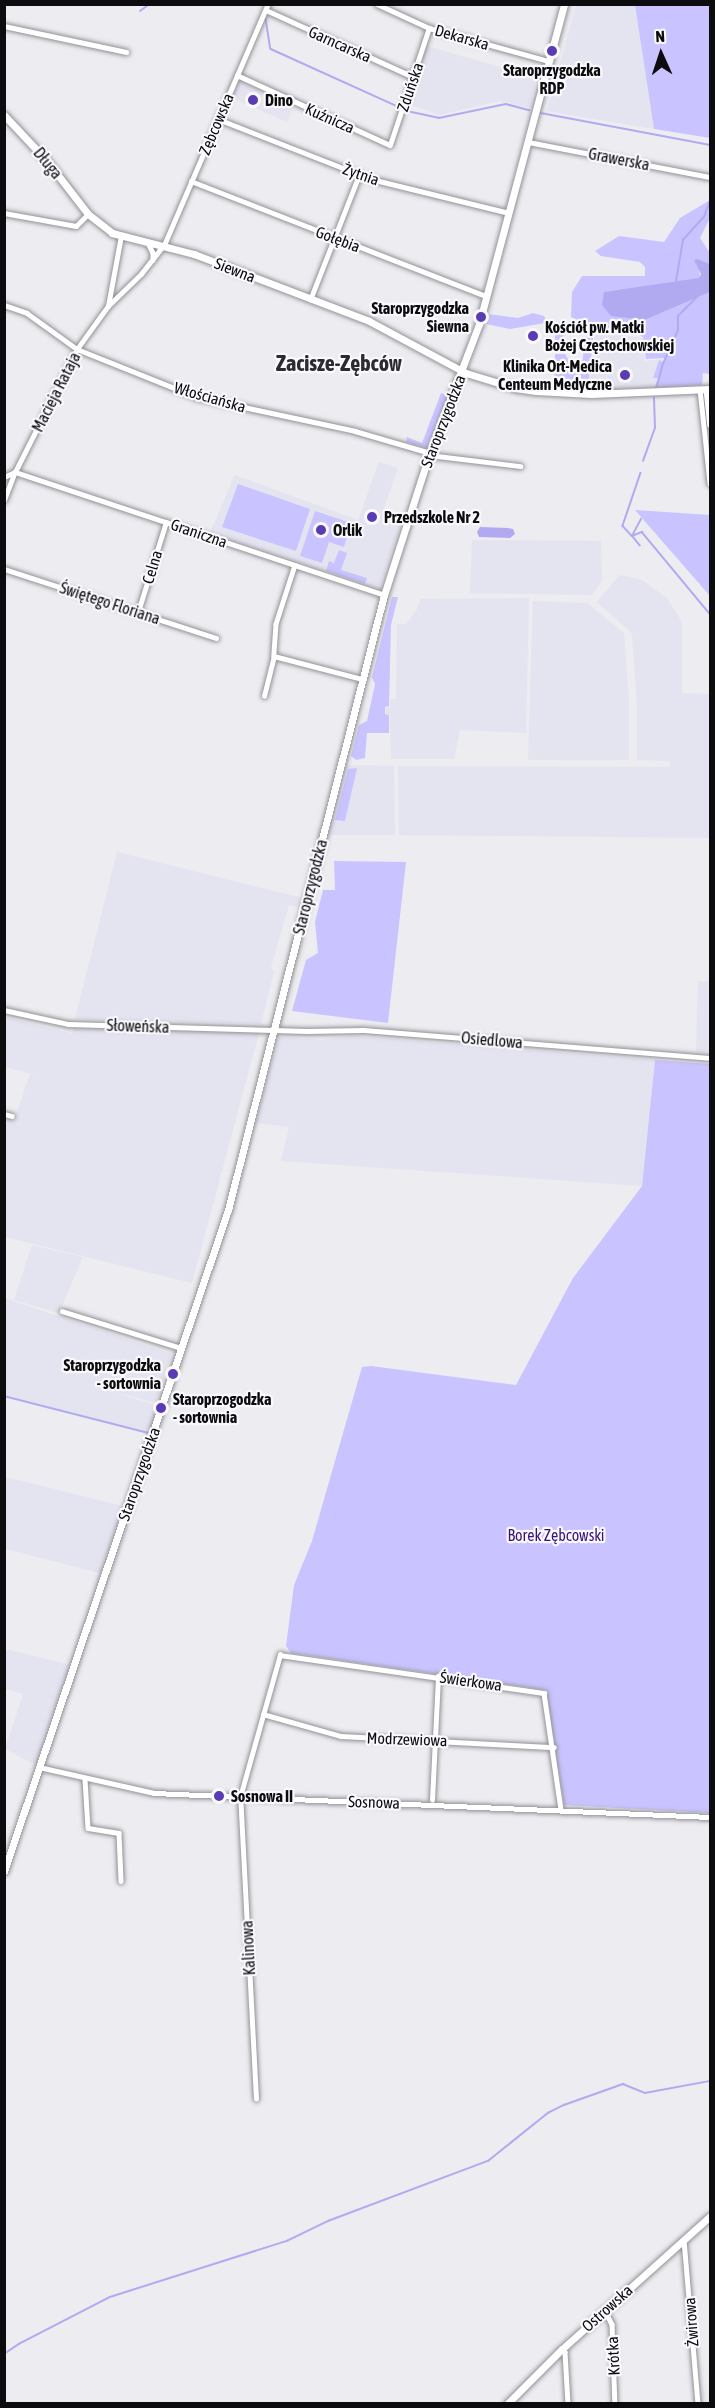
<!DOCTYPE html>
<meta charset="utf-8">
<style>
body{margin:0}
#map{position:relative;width:715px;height:2408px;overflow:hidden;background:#ececf1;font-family:"Asap Condensed",sans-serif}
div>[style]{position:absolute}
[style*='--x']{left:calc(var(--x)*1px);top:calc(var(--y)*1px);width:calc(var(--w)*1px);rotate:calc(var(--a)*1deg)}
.built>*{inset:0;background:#e4e3f0}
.green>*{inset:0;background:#c9c4ff}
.water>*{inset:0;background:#b2aaf1}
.stream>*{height:1.5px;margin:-0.75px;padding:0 0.75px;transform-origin:0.75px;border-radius:0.75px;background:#b2aaf1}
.roads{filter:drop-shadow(0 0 2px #929296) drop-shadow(0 0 2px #929296)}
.street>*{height:4.5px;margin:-2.25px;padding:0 2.25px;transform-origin:2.25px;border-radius:2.25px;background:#fff}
.secondary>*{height:7px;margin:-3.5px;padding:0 3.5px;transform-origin:3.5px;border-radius:3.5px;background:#fff}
.dots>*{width:16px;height:16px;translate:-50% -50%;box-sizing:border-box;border:3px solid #f9f9fe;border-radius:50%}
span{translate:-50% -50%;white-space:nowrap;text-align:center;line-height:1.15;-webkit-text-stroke:4.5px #f9f9fe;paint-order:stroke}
.street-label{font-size:16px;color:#0c0c0e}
.poi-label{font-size:16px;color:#0c0c0e;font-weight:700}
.left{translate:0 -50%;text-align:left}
.right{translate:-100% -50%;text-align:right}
.park-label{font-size:16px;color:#36167a}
.district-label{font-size:22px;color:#2b2b2e;font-weight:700}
.frame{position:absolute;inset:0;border:6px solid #0c0c0e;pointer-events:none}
.north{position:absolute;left:631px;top:24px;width:60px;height:60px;-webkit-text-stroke:4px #f9f9fe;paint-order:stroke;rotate:357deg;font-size:16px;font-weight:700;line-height:24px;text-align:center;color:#0c0c0e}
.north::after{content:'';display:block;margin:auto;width:21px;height:27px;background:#0c0c0e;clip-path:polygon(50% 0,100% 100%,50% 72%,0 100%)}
</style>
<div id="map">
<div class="built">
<i style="clip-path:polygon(576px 5px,635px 5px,654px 129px,547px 111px)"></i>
<i style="clip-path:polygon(426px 46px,536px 77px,530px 108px,500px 101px,439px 115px,409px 104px)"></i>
<i style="clip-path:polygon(239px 80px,294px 106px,287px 122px,232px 98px)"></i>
<i style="clip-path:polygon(595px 332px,643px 338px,645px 361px,664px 359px,653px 390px,589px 394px)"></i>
<i style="clip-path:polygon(379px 462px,398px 468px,382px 514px,402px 521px,379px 589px,210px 532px,235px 475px,358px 520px)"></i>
<i style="clip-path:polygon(472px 540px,601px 541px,602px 581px,592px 595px,470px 593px)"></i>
<i style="clip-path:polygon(620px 575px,642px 580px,667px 598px,682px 622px,682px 693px,710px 694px,710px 838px,399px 835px,398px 766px,670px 767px,670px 761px,637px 760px,637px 706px,632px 633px,597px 602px)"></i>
<i style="clip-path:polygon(529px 598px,526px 733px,460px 730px,454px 759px,391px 759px,390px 714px,386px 714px,386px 707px,390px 707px,390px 699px,396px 699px,397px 624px,406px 624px,416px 611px,421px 599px)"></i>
<i style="clip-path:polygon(533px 601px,587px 603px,624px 633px,629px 703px,629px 760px,528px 760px)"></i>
<i style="clip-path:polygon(344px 765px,394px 766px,395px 835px,328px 835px)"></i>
<i style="clip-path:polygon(117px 852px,303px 898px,300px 908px,289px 905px,271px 967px,274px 972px,261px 1024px,75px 1019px)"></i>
<i style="clip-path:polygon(698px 981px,710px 981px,710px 1052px,696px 1052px)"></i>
<i style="clip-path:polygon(5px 1017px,72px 1034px,74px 1027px,259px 1033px,192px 1283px,5px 1237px,5px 1118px,14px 1120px,30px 1074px,36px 1075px,5px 1067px)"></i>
<i style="clip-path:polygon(355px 1036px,655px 1060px,642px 1186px,281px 1161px,289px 1127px,256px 1123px,279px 1037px,321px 1040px)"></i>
<i style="clip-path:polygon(32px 1245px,83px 1257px,59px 1313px,14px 1300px)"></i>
<i style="clip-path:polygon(5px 1298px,171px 1354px,156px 1403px,107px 1390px,159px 1406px,148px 1432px,5px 1395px)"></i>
<i style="clip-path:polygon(5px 1477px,123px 1506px,100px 1573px,5px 1549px)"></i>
<i style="clip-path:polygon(5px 1649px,70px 1665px,36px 1765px,5px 1749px,23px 1694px,5px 1689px)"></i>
</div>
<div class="green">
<i style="clip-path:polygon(635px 5px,710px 5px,710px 138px,654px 129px)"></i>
<i style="clip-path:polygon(710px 200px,710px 218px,700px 238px,710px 253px,710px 264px,698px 259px,700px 278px,645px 320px,710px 292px,710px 374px,703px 373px,702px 385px,654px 388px,658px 378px,653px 378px,659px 360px,663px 362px,665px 358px,646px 359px,643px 337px,638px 334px,605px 332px,571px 317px,572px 292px,582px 276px,645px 276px,645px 267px,640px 262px,601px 256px,595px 251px,619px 236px,664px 242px,680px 218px)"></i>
<i style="clip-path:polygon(533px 313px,544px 316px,547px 322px,576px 322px,576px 329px,566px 330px,566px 334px,555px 343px,555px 329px,545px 323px,510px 329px,486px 324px,488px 314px,518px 318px)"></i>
<i style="clip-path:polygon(584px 337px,593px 338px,588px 390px,582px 390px,580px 363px,583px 359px)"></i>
<i style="clip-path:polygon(555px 354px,565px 354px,569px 361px,578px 366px,580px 390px,531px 386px,534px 381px,554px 383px)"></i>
<i style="clip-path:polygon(441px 393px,449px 396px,427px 448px,406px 442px,407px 437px,422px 443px)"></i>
<i style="clip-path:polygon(238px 484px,310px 509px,296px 551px,222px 527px)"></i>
<i style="clip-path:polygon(635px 510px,710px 515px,710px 596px)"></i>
<i style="clip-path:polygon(315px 511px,351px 523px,344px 547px,329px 542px,322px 563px,300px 556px)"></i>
<i style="clip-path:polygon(339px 550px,347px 553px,341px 570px,367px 578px,365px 584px,326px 571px,329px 561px,334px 563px)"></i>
<i style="clip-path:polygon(392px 597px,398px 597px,391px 625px,389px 706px,385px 707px,385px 714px,389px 715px,389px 733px,367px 733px,365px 758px,356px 760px,351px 756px,359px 725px,367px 721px,375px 684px,372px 677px)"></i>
<i style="clip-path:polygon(357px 768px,345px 821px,335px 820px,348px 769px)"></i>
<i style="clip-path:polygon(334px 861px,406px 862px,388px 1023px,292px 1011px,306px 960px,318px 953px,315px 922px,323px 890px,335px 890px)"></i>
<i style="clip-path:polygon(655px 1060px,710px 1064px,710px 1813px,564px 1805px,546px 1690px,291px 1653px,286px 1646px,294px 1585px,312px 1541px,362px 1367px,371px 1366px,516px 1385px,573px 1278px,642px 1186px)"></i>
</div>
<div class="water">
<i style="clip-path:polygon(698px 259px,710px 264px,710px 292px,645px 320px,611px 316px,602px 305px,604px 292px,699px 278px,701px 274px,694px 260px)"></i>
<i style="clip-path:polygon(480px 527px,508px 528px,513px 529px,515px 534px,510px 538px,479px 537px,477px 532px)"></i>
</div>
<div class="stream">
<i style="--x:140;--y:11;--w:12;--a:-35"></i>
<i style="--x:266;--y:19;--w:30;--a:81"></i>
<i style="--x:271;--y:49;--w:141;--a:24.4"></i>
<i style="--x:407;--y:111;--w:33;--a:12"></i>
<i style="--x:439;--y:118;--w:68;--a:-11.8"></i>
<i style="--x:506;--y:104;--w:24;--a:15"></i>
<i style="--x:541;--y:113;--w:172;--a:10.7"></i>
<i style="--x:676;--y:281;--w:42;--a:-80.3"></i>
<i style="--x:683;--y:240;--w:31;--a:-48"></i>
<i style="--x:704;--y:217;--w:17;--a:-69"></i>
<i style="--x:657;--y:386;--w:23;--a:-75"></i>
<i style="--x:663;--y:364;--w:36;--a:-66"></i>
<i style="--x:678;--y:331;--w:15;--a:-90"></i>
<i style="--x:678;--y:316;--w:28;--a:-45"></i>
<i style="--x:643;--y:461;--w:35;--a:-70"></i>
<i style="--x:655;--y:428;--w:30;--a:-92"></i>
<i style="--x:641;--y:473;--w:56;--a:108.8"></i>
<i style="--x:623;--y:526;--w:13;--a:48"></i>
<i style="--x:632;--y:536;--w:11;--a:-22"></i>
<i style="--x:642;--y:532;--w:107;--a:50.3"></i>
<i style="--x:640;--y:546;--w:13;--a:-129"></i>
<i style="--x:632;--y:536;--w:19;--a:-62"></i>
<i style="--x:4;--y:1396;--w:150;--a:14.3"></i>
<i style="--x:4;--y:2354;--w:18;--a:-34"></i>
<i style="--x:19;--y:2344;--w:102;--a:-27.3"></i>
<i style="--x:110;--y:2297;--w:186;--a:-17.6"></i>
<i style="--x:287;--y:2241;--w:46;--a:-26"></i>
<i style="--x:328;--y:2221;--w:171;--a:-20.6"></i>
<i style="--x:488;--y:2161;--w:77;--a:-38.7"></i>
<i style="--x:548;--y:2113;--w:18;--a:-27"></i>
<i style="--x:564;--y:2105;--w:63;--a:-19.6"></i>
<i style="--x:623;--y:2084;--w:24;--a:22"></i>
<i style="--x:645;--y:2093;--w:66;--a:-10.5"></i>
</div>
<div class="roads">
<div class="street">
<i style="--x:377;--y:4;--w:57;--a:24.8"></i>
<i style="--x:429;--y:28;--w:124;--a:15.4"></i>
<i style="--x:266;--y:10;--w:162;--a:24.4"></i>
<i style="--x:4;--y:26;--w:125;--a:12"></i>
<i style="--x:237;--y:75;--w:168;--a:24.6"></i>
<i style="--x:390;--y:145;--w:123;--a:-71.6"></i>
<i style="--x:218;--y:119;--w:164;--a:21.4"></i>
<i style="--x:371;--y:179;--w:142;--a:13.8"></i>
<i style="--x:528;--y:142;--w:185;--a:10.9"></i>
<i style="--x:191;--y:181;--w:317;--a:21.3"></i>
<i style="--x:4;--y:213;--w:73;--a:10.2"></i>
<i style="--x:76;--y:226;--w:17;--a:-45"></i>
<i style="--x:148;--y:243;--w:11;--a:63"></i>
<i style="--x:153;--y:253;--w:7;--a:90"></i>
<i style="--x:310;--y:300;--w:134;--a:-68.6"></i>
<i style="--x:4;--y:305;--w:24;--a:19"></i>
<i style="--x:27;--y:313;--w:62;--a:35.8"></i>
<i style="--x:77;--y:349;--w:129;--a:21.8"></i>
<i style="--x:197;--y:397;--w:162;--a:12.1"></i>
<i style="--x:355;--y:431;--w:78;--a:16.3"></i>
<i style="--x:108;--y:306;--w:71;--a:-79.5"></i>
<i style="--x:700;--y:389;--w:95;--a:83.9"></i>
<i style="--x:706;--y:389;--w:36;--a:84"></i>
<i style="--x:429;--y:455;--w:92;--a:6.9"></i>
<i style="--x:15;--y:472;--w:389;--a:18.4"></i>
<i style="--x:4;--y:477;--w:12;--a:-24"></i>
<i style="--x:4;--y:500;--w:30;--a:-69"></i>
<i style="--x:15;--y:472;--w:138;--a:-63.2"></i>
<i style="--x:77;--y:349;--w:53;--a:-54.2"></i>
<i style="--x:108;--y:306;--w:46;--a:-44.1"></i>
<i style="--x:141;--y:274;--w:37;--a:-52"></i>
<i style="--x:164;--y:245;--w:262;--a:-66.7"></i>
<i style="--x:295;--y:565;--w:62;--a:107.9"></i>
<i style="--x:276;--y:624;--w:32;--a:94"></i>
<i style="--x:274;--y:656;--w:91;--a:14.6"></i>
<i style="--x:4;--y:569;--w:223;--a:18"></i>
<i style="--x:138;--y:612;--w:94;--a:-72.7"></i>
<i style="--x:264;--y:696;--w:41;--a:-76"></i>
<i style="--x:4;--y:1010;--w:66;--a:12.3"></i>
<i style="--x:68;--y:1024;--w:239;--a:1.7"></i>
<i style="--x:307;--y:1031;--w:56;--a:-1"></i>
<i style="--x:363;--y:1030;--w:348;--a:4.6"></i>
<i style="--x:4;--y:1114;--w:8;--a:14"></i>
<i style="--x:62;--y:1311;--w:125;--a:17.3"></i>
<i style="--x:263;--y:1714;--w:81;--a:15.8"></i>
<i style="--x:341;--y:1736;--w:213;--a:3"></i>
<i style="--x:39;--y:1767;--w:118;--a:12.7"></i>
<i style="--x:154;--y:1793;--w:557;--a:2.47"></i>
<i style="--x:85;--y:1779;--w:49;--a:86.5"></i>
<i style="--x:88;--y:1828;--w:31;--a:9"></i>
<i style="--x:119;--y:1833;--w:48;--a:87.6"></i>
<i style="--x:432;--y:1800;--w:124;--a:-87.2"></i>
<i style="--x:256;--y:2099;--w:302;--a:-93"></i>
<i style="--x:240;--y:1797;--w:148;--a:-74.3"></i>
<i style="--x:280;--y:1655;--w:267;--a:8.2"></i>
<i style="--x:544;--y:1693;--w:118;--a:81.7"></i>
<i style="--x:684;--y:2240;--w:165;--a:85.1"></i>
<i style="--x:605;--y:2311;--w:15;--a:62"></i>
<i style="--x:612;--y:2324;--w:80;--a:87.9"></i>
<i style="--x:562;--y:2349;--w:4;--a:45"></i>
<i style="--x:565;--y:2352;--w:52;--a:86.7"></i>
</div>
<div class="secondary">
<i style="--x:4;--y:115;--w:63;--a:46.9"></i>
<i style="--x:47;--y:161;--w:67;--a:52.3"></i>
<i style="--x:88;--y:214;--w:31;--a:38"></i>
<i style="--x:112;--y:233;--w:85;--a:14.4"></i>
<i style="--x:194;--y:254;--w:187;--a:20.9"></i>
<i style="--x:369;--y:321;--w:110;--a:28.2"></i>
<i style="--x:466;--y:373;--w:51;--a:17"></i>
<i style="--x:515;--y:388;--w:21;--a:8"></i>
<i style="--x:536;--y:391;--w:55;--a:3.1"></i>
<i style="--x:591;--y:394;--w:119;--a:-2.4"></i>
<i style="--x:4;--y:1871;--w:698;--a:-71.28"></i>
<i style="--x:228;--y:1210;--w:634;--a:-75.77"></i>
<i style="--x:384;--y:595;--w:147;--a:-72.2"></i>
<i style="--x:429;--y:455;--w:140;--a:-69.1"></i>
<i style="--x:479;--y:324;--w:331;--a:-75.1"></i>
<i style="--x:507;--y:2404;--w:78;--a:-45"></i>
<i style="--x:562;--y:2349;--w:199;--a:-41.9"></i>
</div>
</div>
<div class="dots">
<i style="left:552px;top:51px;background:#593bb3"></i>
<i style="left:253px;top:100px;background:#593bb3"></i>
<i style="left:481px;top:317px;background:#593bb3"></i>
<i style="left:533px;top:336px;background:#593bb3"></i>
<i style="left:625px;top:375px;background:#593bb3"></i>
<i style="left:372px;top:517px;background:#593bb3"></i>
<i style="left:321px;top:530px;background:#593bb3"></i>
<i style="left:173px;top:1374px;background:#593bb3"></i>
<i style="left:161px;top:1408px;background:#593bb3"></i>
<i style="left:219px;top:1796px;background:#593bb3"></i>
</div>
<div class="street-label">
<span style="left:462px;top:37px;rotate:16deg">Dekarska</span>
<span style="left:340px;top:44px;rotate:24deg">Garncarska</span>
<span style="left:410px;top:87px;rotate:-71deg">Zduńska</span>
<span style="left:330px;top:118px;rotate:24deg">Kuźnicza</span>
<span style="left:216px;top:124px;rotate:-67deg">Zębcowska</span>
<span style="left:619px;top:159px;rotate:11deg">Grawerska</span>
<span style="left:48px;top:163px;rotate:51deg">Długa</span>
<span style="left:361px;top:174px;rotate:19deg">Żytnia</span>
<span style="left:338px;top:239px;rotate:21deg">Gołębia</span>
<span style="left:235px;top:270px;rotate:21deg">Siewna</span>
<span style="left:56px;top:392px;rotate:-63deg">Macieja Rataja</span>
<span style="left:210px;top:397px;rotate:16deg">Włościańska</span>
<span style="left:443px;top:421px;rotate:-69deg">Staroprzygodzka</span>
<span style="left:199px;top:533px;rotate:19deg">Graniczna</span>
<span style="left:152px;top:567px;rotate:-73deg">Celna</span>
<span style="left:110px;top:603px;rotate:18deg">Świętego Floriana</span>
<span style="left:310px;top:887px;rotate:-76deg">Staroprzygodzka</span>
<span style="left:138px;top:1026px;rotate:2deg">Słoweńska</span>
<span style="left:492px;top:1040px;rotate:5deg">Osiedlowa</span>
<span style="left:139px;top:1474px;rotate:-71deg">Staroprzygodzka</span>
<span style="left:471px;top:1681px;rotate:8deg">Świerkowa</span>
<span style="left:407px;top:1739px;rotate:2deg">Modrzewiowa</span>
<span style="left:374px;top:1802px;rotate:2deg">Sosnowa</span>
<span style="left:248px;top:1948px;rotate:-93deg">Kalinowa</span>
<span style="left:607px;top:2308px;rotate:-42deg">Ostrowska</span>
<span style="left:691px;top:2322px;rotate:-94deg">Żwirowa</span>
<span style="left:613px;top:2356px;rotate:-93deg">Krótka</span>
</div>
<div class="poi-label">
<span style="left:552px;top:79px">Staroprzygodzka<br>RDP</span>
<span class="left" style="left:265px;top:100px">Dino</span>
<span class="right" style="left:469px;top:317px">Staroprzygodzka<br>Siewna</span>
<span class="left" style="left:545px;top:336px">Kościół pw. Matki<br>Bożej Częstochowskiej</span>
<span class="right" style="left:612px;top:375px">Klinika Ort-Medica<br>Centeum Medyczne</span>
<span class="left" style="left:384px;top:517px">Przedszkole Nr 2</span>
<span class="left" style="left:333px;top:530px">Orlik</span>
<span class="right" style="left:161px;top:1374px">Staroprzygodzka<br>- sortownia</span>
<span class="left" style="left:173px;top:1408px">Staroprzogodzka<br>- sortownia</span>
<span class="left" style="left:231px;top:1796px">Sosnowa II</span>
</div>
<div class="park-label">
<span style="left:556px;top:1535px">Borek Zębcowski</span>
</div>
<div class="district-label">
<span style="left:339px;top:364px">Zacisze-Zębców</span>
</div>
<div class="frame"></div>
<div class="north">N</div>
</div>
